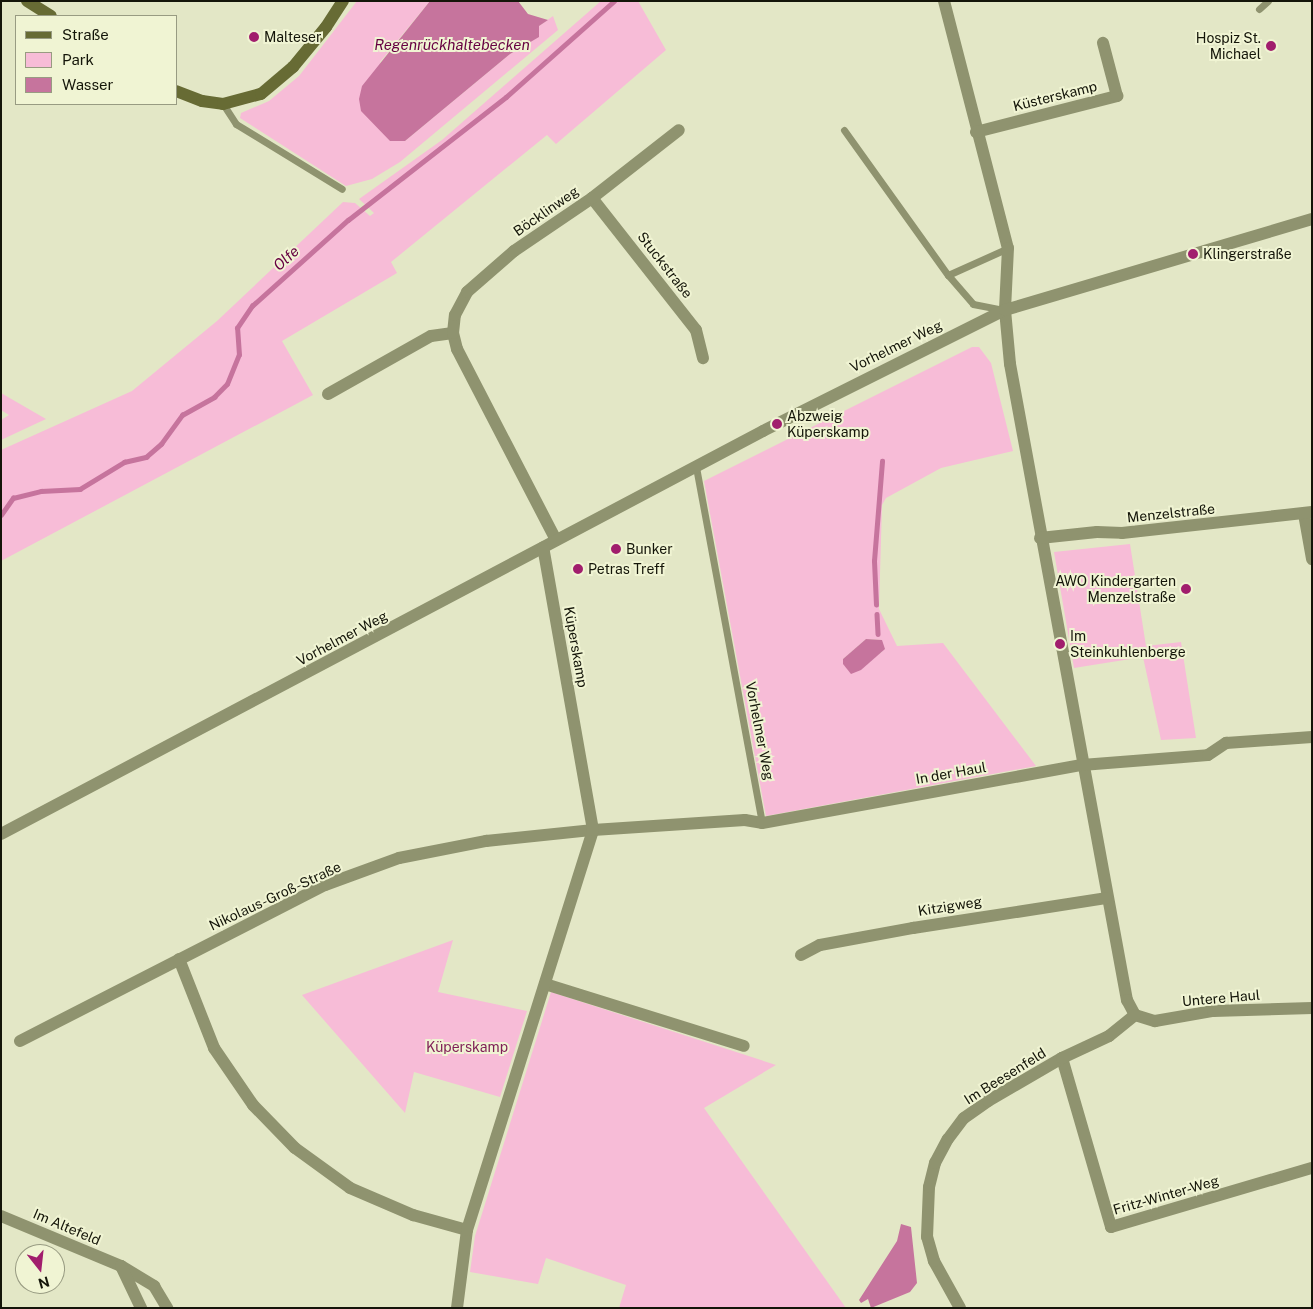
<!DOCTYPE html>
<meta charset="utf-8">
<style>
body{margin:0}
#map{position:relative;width:1313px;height:1309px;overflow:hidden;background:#e3e7c6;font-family:"Public Sans",sans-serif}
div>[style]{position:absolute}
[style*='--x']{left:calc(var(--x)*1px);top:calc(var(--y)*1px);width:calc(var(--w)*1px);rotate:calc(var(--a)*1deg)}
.green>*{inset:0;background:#f7bcd7}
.water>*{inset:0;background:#c6749d}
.stream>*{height:4.5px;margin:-2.25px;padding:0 2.25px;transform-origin:2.25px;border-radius:2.25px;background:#c6749d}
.lane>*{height:7px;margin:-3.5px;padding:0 3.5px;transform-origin:3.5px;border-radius:3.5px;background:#8f936f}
.street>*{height:12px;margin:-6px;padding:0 6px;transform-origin:6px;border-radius:6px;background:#8f936f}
.secondary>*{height:12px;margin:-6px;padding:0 6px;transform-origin:6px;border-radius:6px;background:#676b34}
.dots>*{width:14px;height:14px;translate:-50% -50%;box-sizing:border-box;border:2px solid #f0f4d3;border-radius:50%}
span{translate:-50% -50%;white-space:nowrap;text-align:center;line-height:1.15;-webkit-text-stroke:4px #f0f4d3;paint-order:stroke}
.poi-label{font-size:14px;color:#141509}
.left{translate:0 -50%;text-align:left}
.right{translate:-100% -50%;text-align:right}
.street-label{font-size:14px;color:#141509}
.park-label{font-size:14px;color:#7f1d56}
.water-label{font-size:15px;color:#670042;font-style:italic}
.frame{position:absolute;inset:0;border:2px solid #141509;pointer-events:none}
.legend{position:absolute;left:15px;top:15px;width:162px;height:90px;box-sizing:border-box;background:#f0f4d3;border:1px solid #989b82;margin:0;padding:6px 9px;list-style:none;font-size:15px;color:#141509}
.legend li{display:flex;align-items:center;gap:10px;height:25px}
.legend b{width:25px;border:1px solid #989b82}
.north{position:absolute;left:15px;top:1244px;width:50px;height:50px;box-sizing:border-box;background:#f0f4d3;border:1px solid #989b82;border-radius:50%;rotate:164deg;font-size:14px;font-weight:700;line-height:20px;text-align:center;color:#141509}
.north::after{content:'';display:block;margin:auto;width:18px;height:22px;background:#a11e6d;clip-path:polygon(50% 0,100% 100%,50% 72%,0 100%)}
</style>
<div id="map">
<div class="green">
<i style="clip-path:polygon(357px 1px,430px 1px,380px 62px,405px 141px,510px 54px,538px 37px,539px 26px,553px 16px,558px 30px,400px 162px,372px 179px,346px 186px,240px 118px,241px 113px,269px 101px,299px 76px)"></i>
<i style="clip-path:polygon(601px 1px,638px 1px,666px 50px,556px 144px,547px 135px,391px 262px,397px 273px,282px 341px,313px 395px,1px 561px,1px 450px,132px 391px,217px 321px,343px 202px,355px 203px,370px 216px,374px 213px,359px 199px,442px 140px)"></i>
<i style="clip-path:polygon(evenodd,972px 347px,979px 347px,991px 363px,1013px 451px,941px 468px,886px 498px,882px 505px,879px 609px,897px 646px,943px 643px,1036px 766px,766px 816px,704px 481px,972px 347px,866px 639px,882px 640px,882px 652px,872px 658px,843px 664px,843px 659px,866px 639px)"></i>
<i style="clip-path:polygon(1px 393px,46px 419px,1px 440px,1px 420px,9px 415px,1px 410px)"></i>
<i style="clip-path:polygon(1130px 544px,1146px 646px,1181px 642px,1196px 738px,1161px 740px,1143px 657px,1074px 668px,1054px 552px)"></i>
<i style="clip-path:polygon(453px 940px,438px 992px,527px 1011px,500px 1097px,414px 1072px,405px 1113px,302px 995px)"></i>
<i style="clip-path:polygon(551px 992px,776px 1065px,704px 1108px,846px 1308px,619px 1308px,626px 1285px,546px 1258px,538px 1284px,470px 1272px,475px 1236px)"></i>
</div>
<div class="water">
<i style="clip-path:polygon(430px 1px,518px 1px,528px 14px,548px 20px,539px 26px,539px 37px,510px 54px,405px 141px,390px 141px,361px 111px,359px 99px,362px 86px)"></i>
<i style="clip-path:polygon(866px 639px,882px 640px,885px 649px,861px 670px,851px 674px,843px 664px,843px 659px)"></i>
<i style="clip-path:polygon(901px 1224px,911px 1227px,917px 1283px,910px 1292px,871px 1308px,868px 1299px,861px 1303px,859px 1300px,897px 1241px)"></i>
</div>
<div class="stream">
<i style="--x:1;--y:515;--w:21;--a:-55"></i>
<i style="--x:13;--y:498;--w:29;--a:-14"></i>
<i style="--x:41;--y:491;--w:39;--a:-3"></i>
<i style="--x:80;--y:489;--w:52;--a:-31.5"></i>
<i style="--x:124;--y:462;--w:23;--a:-13"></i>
<i style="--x:146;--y:457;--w:20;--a:-41"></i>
<i style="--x:161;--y:444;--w:36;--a:-54"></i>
<i style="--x:182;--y:415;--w:37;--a:-29"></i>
<i style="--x:214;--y:397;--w:18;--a:-45"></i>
<i style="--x:227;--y:384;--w:31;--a:-68"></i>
<i style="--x:239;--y:355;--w:27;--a:-94"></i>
<i style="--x:237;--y:328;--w:27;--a:-56"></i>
<i style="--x:252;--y:306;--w:129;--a:-41.9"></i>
<i style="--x:348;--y:220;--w:200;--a:-37.9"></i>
<i style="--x:506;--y:97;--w:144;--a:-41.6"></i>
<i style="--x:876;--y:605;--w:44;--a:-92.6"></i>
<i style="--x:874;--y:561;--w:100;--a:-85.4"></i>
<i style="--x:877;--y:614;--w:20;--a:87"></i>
</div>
<div class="lane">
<i style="--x:1259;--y:9;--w:12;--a:-42"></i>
<i style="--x:223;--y:104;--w:24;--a:57"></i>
<i style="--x:236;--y:124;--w:124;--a:31.5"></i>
<i style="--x:844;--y:130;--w:178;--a:54.4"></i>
<i style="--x:948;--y:275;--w:66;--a:-24.2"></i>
<i style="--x:948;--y:275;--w:38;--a:49"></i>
<i style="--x:973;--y:304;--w:32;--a:11"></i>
<i style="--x:696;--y:467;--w:362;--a:79.5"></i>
</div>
<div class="street">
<i style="--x:944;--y:1;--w:255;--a:75.5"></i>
<i style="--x:1008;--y:248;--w:62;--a:92.8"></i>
<i style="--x:1005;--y:310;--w:54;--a:84.7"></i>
<i style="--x:1010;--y:364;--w:647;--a:79.58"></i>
<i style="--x:1127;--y:1000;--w:17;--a:62"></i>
<i style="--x:1135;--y:1015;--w:21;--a:17"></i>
<i style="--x:1155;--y:1021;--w:59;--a:-9.8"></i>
<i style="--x:1213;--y:1011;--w:99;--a:-1.7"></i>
<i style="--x:976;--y:132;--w:146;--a:-14.3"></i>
<i style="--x:1117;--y:96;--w:55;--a:-104.8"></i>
<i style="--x:592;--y:198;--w:168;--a:51.8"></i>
<i style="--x:696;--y:330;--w:29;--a:76"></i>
<i style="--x:328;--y:394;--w:118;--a:-29.4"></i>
<i style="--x:431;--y:336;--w:22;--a:-8"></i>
<i style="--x:1304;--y:514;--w:46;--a:79.9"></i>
<i style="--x:1040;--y:538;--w:57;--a:-6"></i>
<i style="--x:1097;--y:532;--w:25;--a:2"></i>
<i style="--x:1122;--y:533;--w:191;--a:-6.3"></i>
<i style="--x:556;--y:540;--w:215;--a:-117.4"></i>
<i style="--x:457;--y:349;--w:16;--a:-104"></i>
<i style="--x:453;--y:333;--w:18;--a:-84"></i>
<i style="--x:455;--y:315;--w:26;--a:-62"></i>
<i style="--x:467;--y:292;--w:62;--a:-41.1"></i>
<i style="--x:514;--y:251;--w:94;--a:-34.2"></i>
<i style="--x:592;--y:198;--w:110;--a:-38"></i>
<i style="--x:1;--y:834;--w:862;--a:-27.87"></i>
<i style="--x:763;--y:431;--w:271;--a:-26.6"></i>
<i style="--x:1005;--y:310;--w:320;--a:-16.5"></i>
<i style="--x:801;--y:955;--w:21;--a:-28"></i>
<i style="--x:820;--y:945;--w:95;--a:-10.4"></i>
<i style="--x:913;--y:928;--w:195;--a:-8.8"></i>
<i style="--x:179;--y:959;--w:96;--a:68.5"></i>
<i style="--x:214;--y:1048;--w:69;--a:55.6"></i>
<i style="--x:253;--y:1105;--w:60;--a:45.7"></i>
<i style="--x:295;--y:1148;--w:68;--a:36"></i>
<i style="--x:350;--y:1188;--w:69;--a:23.2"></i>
<i style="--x:413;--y:1215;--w:56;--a:15.5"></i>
<i style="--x:545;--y:984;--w:208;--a:17.3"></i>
<i style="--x:20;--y:1041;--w:343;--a:-27.1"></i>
<i style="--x:325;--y:885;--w:79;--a:-20"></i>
<i style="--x:399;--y:858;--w:89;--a:-11.1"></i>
<i style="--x:486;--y:841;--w:108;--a:-5.9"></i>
<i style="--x:593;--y:830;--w:152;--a:-3.8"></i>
<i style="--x:745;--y:820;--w:17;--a:10"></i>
<i style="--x:762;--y:823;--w:325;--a:-10.3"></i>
<i style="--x:1082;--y:765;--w:126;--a:-4.5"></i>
<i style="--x:1208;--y:755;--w:22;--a:-34"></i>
<i style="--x:1226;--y:743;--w:86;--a:-4"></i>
<i style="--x:1062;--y:1058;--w:176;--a:73.8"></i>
<i style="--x:1111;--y:1227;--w:209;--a:-16.4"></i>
<i style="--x:1;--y:1216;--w:130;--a:22.6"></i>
<i style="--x:121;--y:1266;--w:39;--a:31"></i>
<i style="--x:154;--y:1286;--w:26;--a:59"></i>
<i style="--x:121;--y:1266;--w:47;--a:64.5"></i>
<i style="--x:457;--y:1308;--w:79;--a:-82.7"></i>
<i style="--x:467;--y:1230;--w:419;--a:-72.5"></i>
<i style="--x:593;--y:830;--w:287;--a:-100"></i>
<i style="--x:960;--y:1308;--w:54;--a:-119"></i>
<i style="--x:934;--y:1261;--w:25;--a:-106"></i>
<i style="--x:927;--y:1237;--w:50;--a:-87.7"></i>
<i style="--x:929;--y:1187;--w:25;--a:-76"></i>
<i style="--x:935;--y:1163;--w:27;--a:-62"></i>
<i style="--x:948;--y:1139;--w:26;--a:-53"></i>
<i style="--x:964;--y:1118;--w:29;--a:-35"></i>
<i style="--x:988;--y:1101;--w:86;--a:-30.2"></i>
<i style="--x:1062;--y:1058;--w:52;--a:-25.1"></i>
<i style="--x:1109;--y:1036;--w:33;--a:-39"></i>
</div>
<div class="secondary">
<i style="--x:27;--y:1;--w:28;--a:32"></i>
<i style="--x:176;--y:91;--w:28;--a:21"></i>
<i style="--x:202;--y:101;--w:21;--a:8"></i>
<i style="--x:223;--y:104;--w:39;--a:-15"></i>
<i style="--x:261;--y:94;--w:42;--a:-40.2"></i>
<i style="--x:293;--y:67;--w:52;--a:-50.5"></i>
<i style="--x:326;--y:27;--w:31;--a:-57"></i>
</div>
<div class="dots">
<i style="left:254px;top:37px;background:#a11e6d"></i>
<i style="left:1271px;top:46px;background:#a11e6d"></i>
<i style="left:1193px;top:254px;background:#a11e6d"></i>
<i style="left:777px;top:424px;background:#a11e6d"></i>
<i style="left:616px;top:549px;background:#a11e6d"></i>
<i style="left:578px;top:569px;background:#a11e6d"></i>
<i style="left:1186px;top:589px;background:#a11e6d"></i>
<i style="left:1060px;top:644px;background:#a11e6d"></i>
</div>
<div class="poi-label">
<span class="left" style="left:264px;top:37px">Malteser</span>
<span class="right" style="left:1261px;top:46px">Hospiz St.<br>Michael</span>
<span class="left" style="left:1203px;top:254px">Klingerstraße</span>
<span class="left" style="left:787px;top:424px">Abzweig<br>Küperskamp</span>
<span class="left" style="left:626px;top:549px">Bunker</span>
<span class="left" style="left:588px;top:569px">Petras Treff</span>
<span class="right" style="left:1176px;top:589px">AWO Kindergarten<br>Menzelstraße</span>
<span class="left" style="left:1070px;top:644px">Im<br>Steinkuhlenberge</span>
</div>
<div class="street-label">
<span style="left:1055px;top:96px;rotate:-14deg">Küsterskamp</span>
<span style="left:546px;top:211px;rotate:-35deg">Böcklinweg</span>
<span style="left:665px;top:265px;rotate:52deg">Stuckstraße</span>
<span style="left:896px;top:346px;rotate:-26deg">Vorhelmer Weg</span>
<span style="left:1171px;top:513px;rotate:-6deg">Menzelstraße</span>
<span style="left:342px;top:638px;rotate:-28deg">Vorhelmer Weg</span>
<span style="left:576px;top:647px;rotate:80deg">Küperskamp</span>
<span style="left:760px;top:731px;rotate:79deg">Vorhelmer Weg</span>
<span style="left:951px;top:773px;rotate:-10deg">In der Haul</span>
<span style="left:275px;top:896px;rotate:-25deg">Nikolaus-Groß-Straße</span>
<span style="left:950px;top:906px;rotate:-9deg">Kitzigweg</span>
<span style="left:1221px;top:998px;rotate:-5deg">Untere Haul</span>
<span style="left:1005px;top:1076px;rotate:-32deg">Im Beesenfeld</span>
<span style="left:1166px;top:1195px;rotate:-16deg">Fritz-Winter-Weg</span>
<span style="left:67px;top:1227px;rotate:23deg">Im Altefeld</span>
</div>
<div class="park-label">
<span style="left:467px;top:1047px">Küperskamp</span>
</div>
<div class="water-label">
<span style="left:452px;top:45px">Regenrückhaltebecken</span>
<span style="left:286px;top:258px;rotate:-42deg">Olfe</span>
</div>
<div class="frame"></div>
<ul class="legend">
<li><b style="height:6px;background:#676b34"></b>Straße</li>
<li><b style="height:14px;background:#f7bcd7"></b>Park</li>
<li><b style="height:14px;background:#c6749d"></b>Wasser</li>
</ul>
<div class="north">N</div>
</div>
